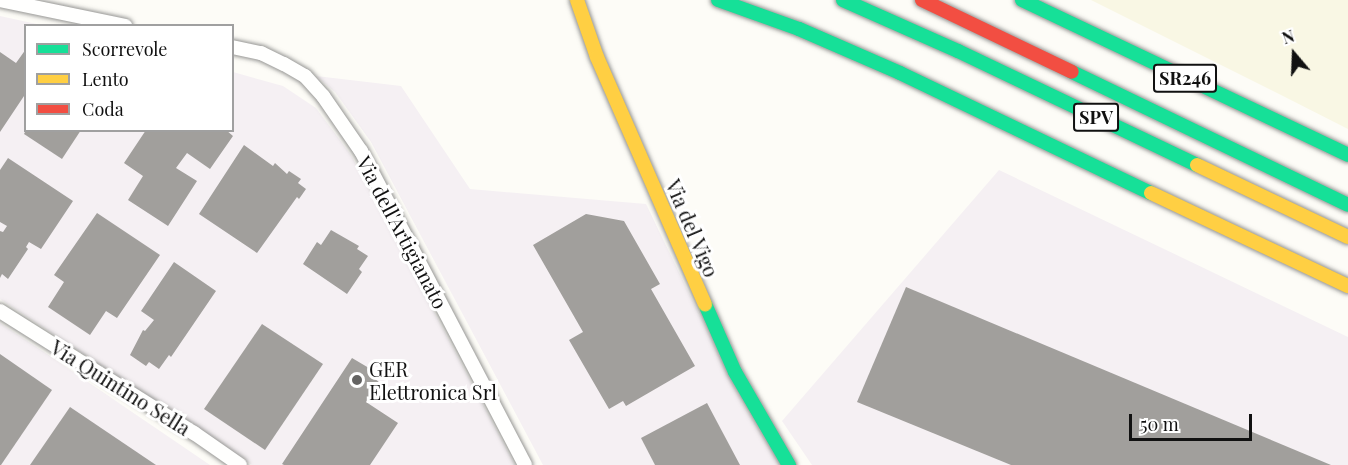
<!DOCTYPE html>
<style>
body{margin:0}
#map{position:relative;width:1348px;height:465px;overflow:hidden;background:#fdfcf7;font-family:"Playfair Display",serif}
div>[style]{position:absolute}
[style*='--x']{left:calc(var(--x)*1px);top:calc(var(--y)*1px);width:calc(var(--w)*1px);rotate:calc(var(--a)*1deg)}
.industrial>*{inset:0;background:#f5f0f3}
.farmland>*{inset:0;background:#f9f7e4}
.building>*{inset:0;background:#a19f9c}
.roads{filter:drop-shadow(0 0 2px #979795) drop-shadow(0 0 2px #979795)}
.street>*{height:14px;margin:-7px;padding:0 7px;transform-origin:7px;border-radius:7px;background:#fffffe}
.fast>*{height:14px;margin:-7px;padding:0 7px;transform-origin:7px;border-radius:7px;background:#16e098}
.slow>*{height:14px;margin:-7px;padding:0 7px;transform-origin:7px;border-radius:7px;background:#ffcf43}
.jam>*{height:14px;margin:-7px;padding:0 7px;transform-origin:7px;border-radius:7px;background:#f24e42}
.dots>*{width:16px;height:16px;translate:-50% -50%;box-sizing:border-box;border:3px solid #fff;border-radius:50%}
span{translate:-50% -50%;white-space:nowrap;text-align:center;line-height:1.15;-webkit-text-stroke:6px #fff;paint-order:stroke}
.shield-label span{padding:2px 4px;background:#fff;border:2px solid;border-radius:4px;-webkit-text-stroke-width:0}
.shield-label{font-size:18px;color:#111;font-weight:700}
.street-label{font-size:20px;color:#111}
.poi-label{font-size:20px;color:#111}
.left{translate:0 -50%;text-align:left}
.legend{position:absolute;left:24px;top:24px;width:210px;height:108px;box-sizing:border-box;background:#fff;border:2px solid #a0a0a0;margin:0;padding:8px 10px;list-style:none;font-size:18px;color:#111}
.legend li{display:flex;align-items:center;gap:12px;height:30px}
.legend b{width:30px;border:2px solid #a0a0a0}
.north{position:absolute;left:1264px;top:24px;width:60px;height:60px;-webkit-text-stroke:4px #fff;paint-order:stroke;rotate:341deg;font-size:16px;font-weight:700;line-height:24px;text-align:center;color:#111}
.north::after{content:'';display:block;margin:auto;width:21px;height:27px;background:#111;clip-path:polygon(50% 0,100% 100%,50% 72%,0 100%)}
.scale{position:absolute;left:1129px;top:414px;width:123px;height:27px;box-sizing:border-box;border:3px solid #111;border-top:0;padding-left:8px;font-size:18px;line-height:21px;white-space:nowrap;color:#111;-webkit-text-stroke:4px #fff;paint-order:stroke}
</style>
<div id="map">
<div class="industrial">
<i style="clip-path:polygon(0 16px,41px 25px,26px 26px,26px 130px,232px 130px,233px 72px,283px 86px,316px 108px,351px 155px,515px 465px,252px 465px,0 299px)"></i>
<i style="clip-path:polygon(316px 76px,401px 86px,470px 189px,646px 204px,743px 405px,782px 465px,543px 465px,371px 142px,335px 92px)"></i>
<i style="clip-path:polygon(999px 170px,1348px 337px,1348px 465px,812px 465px,782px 421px)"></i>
<i style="clip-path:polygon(0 323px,41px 350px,210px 465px,0 465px)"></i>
</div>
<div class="farmland">
<i style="clip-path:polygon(1091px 0,1348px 0,1348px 129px,1281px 95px)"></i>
</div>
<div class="building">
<i style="clip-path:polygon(26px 49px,26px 93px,0 132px,0 52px,16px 63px)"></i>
<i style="clip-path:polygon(26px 130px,81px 130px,62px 159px,24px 134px)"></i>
<i style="clip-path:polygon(146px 130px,226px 130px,233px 136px,210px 169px,187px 153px,176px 168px,197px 181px,168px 226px,128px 200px,143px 176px,124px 163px)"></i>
<i style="clip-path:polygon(244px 145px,273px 166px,275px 163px,287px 174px,289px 171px,301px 179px,298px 183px,306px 189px,299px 199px,297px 197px,257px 253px,199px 214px)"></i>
<i style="clip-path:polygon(8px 158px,73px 201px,41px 249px,29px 242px,26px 247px,28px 249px,8px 279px,2px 274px,0 278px,0 231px,3px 232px,7px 226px,0 222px,0 170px)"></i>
<i style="clip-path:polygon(97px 213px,160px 255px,117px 318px,106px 311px,90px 335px,48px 307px,64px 282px,54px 275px)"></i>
<i style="clip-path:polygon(586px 214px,624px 221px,660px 284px,651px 289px,695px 366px,626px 406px,623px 401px,609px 409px,569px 340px,583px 332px,533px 245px)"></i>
<i style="clip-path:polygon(331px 230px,359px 246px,357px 249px,368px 256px,359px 269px,362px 272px,347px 294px,303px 264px,317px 242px,321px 245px)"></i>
<i style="clip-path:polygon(174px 262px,216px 291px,171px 357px,169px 355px,159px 369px,149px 362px,146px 366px,130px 355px,143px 330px,145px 331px,154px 320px,141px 311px)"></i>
<i style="clip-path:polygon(906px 287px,1331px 465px,1011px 465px,857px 402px)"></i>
<i style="clip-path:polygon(262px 324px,323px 364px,265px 450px,204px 409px)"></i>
<i style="clip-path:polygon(0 354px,52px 390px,1px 465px,0 465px)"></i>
<i style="clip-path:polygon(352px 358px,374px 371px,371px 376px,379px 382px,366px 402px,398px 423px,370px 465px,284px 465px,282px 464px)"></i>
<i style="clip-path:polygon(707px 403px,740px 465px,655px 465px,641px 438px)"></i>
<i style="clip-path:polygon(70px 407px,156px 465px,30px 465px)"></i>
</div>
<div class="roads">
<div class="street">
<i style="--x:0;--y:0;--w:128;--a:11.7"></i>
<i style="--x:232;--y:47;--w:30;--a:12"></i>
<i style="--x:261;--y:53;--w:25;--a:26"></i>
<i style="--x:284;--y:64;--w:24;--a:30"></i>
<i style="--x:305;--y:76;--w:27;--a:48"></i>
<i style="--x:323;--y:96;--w:67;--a:55.4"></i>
<i style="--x:361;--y:151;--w:354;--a:62.4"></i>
<i style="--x:0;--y:311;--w:229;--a:32.2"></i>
<i style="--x:194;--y:433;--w:56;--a:34.8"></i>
</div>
<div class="fast">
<i style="--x:718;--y:0;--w:86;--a:19.7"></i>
<i style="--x:799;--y:29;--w:110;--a:23.5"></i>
<i style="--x:900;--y:73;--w:278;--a:25.6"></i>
<i style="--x:843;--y:0;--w:126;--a:23.9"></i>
<i style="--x:958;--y:51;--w:265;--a:25.5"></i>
<i style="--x:1022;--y:0;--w:361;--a:25.4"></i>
<i style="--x:1072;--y:72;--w:306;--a:25.7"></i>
<i style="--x:705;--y:304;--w:74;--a:66.2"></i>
<i style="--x:735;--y:372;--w:108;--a:59.9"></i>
</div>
<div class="slow">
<i style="--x:577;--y:0;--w:60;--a:70.7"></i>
<i style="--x:597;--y:57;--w:270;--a:66.4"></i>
<i style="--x:1197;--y:165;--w:167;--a:25.5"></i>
<i style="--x:1151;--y:193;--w:218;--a:25.3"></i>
</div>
<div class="jam">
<i style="--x:922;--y:0;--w:166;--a:25.6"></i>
</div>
</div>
<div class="dots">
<i style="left:357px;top:380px;background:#646362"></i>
</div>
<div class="shield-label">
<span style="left:1185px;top:78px">SR246</span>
<span style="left:1096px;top:117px">SPV</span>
</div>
<div class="street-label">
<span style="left:693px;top:228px;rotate:67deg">Via del Vigo</span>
<span style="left:403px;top:232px;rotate:62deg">Via dell'Artigianato</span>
<span style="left:121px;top:387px;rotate:32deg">Via Quintino Sella</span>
</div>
<div class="poi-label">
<span class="left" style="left:369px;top:380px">GER<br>Elettronica Srl</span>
</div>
<ul class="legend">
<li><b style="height:8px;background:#16e098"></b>Scorrevole</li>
<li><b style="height:8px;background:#ffcf43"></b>Lento</li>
<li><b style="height:8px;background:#f24e42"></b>Coda</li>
</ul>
<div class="north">N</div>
<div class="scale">50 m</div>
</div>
